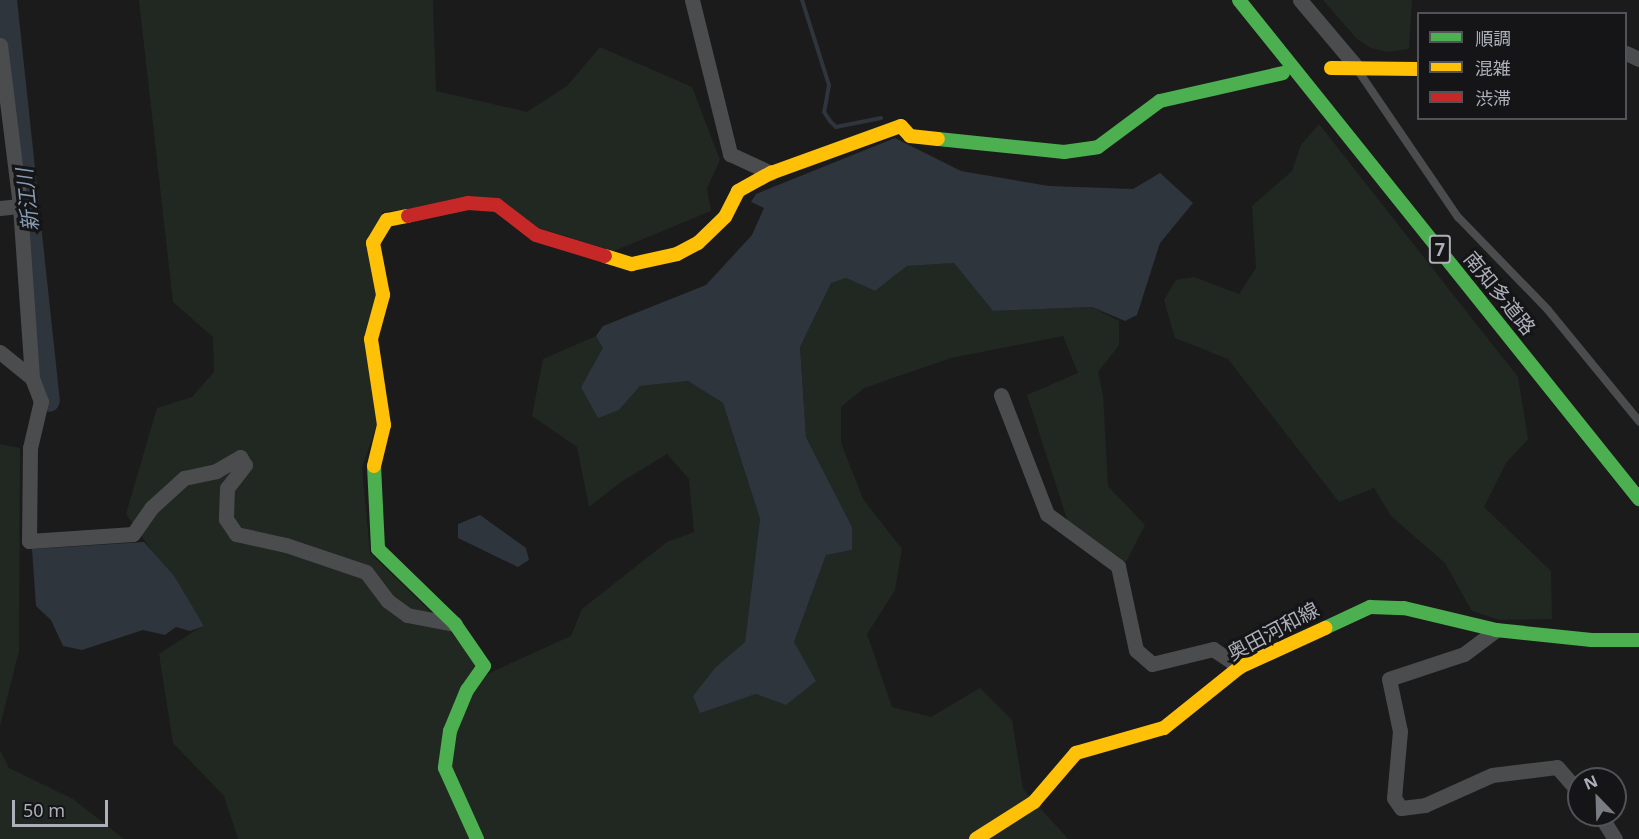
<!DOCTYPE html>
<meta charset="utf-8">
<style>
body{margin:0}
#map{position:relative;width:1639px;height:839px;overflow:hidden;background:#1b1b1b;font-family:"Noto Sans","Noto Sans JP",sans-serif}
div>[style]{position:absolute}
[style*='--x']{left:calc(var(--x)*1px);top:calc(var(--y)*1px);width:calc(var(--w)*1px);rotate:calc(var(--a)*1deg)}
.green>*{inset:0;background:#212822}
.water>*{inset:0;background:#2e353d}
.stream>*{height:4px;margin:-2px;padding:0 2px;transform-origin:2px;border-radius:2px;background:#2e353d}
.river>*{height:22px;margin:-11px;padding:0 11px;transform-origin:11px;border-radius:11px;background:#2e353d}
.lane>*{height:8px;margin:-4px;padding:0 4px;transform-origin:4px;border-radius:4px;background:#4b4c4e}
.street>*{height:15px;margin:-7.5px;padding:0 7.5px;transform-origin:7.5px;border-radius:7.5px;background:#4b4c4e}
.fast>*{height:14px;margin:-7px;padding:0 7px;transform-origin:7px;border-radius:7px;background:#4caf50}
.slow>*{height:14px;margin:-7px;padding:0 7px;transform-origin:7px;border-radius:7px;background:#ffc107}
.jam>*{height:14px;margin:-7px;padding:0 7px;transform-origin:7px;border-radius:7px;background:#c62828}
span{translate:-50% -50%;white-space:nowrap;text-align:center;line-height:1.15;-webkit-text-stroke:6px #151517;paint-order:stroke}
.shield-label span{padding:2px 4px;background:#151517;border:2px solid;border-radius:4px;-webkit-text-stroke-width:0}
.shield-label{font-size:18px;color:#adb0bb;font-weight:700}
.street-label{font-size:20px;color:#adb0bb}
.water-label{font-size:21px;color:#869cb4;font-style:italic}
.legend{position:absolute;left:1417px;top:12px;width:210px;height:108px;box-sizing:border-box;background:#151517;border:2px solid #525359;margin:0;padding:8px 10px;list-style:none;font-size:18px;color:#adb0bb}
.legend li{display:flex;align-items:center;gap:12px;height:30px}
.legend b{width:30px;border:2px solid #525359}
.north{position:absolute;left:1567px;top:767px;width:60px;height:60px;box-sizing:border-box;background:#151517;border:2px solid #525359;border-radius:50%;rotate:337deg;font-size:16px;font-weight:700;line-height:24px;text-align:center;color:#adb0bb}
.north::after{content:'';display:block;margin:auto;width:21px;height:27px;background:#7a7c83;clip-path:polygon(50% 0,100% 100%,50% 72%,0 100%)}
.scale{position:absolute;left:12px;top:800px;width:96px;height:27px;box-sizing:border-box;border:3px solid #adb0bb;border-top:0;padding-left:8px;font-size:18px;line-height:21px;white-space:nowrap;color:#adb0bb;-webkit-text-stroke:4px #151517;paint-order:stroke}
</style>
<div id="map">
<div class="green">
<i style="clip-path:polygon(139px 0,433px 0,436px 91px,527px 112px,567px 86px,600px 47px,692px 87px,720px 160px,707px 188px,711px 211px,614px 251px,539px 228px,499px 198px,382px 212px,375px 297px,378px 421px,362px 468px,370px 553px,450px 631px,485px 675px,571px 636px,582px 609px,667px 542px,694px 532px,689px 479px,667px 454px,621px 482px,589px 507px,577px 447px,532px 416px,543px 359px,596px 336px,604px 348px,581px 387px,619px 410px,640px 386px,688px 381px,723px 403px,760px 519px,745px 642px,716px 667px,700px 712px,756px 694px,786px 705px,815px 681px,794px 642px,826px 555px,852px 550px,852px 527px,806px 437px,800px 347px,831px 282px,846px 278px,875px 291px,907px 266px,954px 263px,993px 311px,1092px 307px,1119px 321px,1119px 345px,1098px 372px,1103px 395px,1108px 486px,1145px 525px,1126px 562px,1068px 522px,1027px 395px,1078px 373px,1063px 336px,951px 358px,864px 388px,841px 407px,841px 443px,863px 499px,902px 549px,895px 590px,867px 634px,892px 707px,931px 717px,980px 688px,1012px 720px,1023px 789px,1068px 839px,238px 839px,224px 796px,173px 743px,159px 654px,204px 625px,126px 514px,157px 408px,192px 397px,214px 372px,213px 337px,173px 302px)"></i>
<i style="clip-path:polygon(1323px 0,1412px 0,1409px 49px,1387px 52px,1371px 48px,1357px 39px)"></i>
<i style="clip-path:polygon(1319px 124px,1518px 377px,1528px 439px,1506px 463px,1484px 507px,1551px 571px,1552px 619px,1500px 620px,1472px 611px,1445px 563px,1391px 516px,1374px 488px,1339px 502px,1228px 359px,1175px 338px,1164px 300px,1176px 280px,1194px 277px,1239px 294px,1256px 268px,1252px 206px,1292px 171px,1301px 145px)"></i>
<i style="clip-path:polygon(0 444px,20px 448px,19px 651px,0 726px)"></i>
<i style="clip-path:polygon(0 750px,9px 768px,73px 799px,124px 839px,0 839px)"></i>
</div>
<div class="water">
<i style="clip-path:polygon(895px 138px,961px 171px,1049px 186px,1133px 189px,1160px 173px,1193px 203px,1160px 243px,1137px 315px,1125px 321px,1092px 307px,993px 311px,954px 263px,907px 266px,875px 291px,846px 278px,831px 283px,800px 347px,806px 437px,852px 527px,852px 550px,826px 555px,794px 642px,816px 681px,786px 705px,756px 694px,700px 713px,693px 696px,716px 667px,745px 642px,760px 519px,723px 403px,688px 381px,640px 386px,619px 410px,598px 418px,581px 387px,603px 348px,596px 336px,603px 326px,706px 285px,752px 235px,764px 208px,751px 202px,756px 194px)"></i>
<i style="clip-path:polygon(480px 515px,526px 548px,529px 560px,518px 567px,458px 538px,458px 524px)"></i>
<i style="clip-path:polygon(144px 542px,174px 576px,204px 626px,190px 631px,176px 627px,165px 635px,143px 630px,82px 650px,63px 646px,51px 620px,36px 606px,32px 549px)"></i>
</div>
<div class="stream">
<i style="--x:802;--y:0;--w:89;--a:72.4"></i>
<i style="--x:829;--y:85;--w:27;--a:100"></i>
<i style="--x:824;--y:112;--w:11;--a:56"></i>
<i style="--x:830;--y:121;--w:8;--a:45"></i>
<i style="--x:836;--y:127;--w:46;--a:-11.3"></i>
</div>
<div class="river">
<i style="--x:6;--y:0;--w:403;--a:83.9"></i>
</div>
<div class="lane">
<i style="--x:1359;--y:72;--w:176;--a:55.7"></i>
<i style="--x:1458;--y:217;--w:129;--a:45.9"></i>
<i style="--x:1548;--y:310;--w:144;--a:50.7"></i>
</div>
<div class="street">
<i style="--x:692;--y:0;--w:159;--a:76.1"></i>
<i style="--x:730;--y:154;--w:45;--a:24.9"></i>
<i style="--x:1300;--y:0;--w:85;--a:49.8"></i>
<i style="--x:0;--y:45;--w:162;--a:82.9"></i>
<i style="--x:20;--y:206;--w:172;--a:86"></i>
<i style="--x:32;--y:378;--w:25;--a:69"></i>
<i style="--x:41;--y:401;--w:48;--a:103.2"></i>
<i style="--x:30;--y:448;--w:93;--a:90.6"></i>
<i style="--x:29;--y:541;--w:104;--a:-3.9"></i>
<i style="--x:133;--y:534;--w:32;--a:-55"></i>
<i style="--x:151;--y:508;--w:45;--a:-42.3"></i>
<i style="--x:184;--y:478;--w:33;--a:-12"></i>
<i style="--x:216;--y:471;--w:28;--a:-30"></i>
<i style="--x:240;--y:457;--w:9;--a:58"></i>
<i style="--x:245;--y:465;--w:29;--a:128"></i>
<i style="--x:227;--y:488;--w:31;--a:92"></i>
<i style="--x:226;--y:519;--w:18;--a:56"></i>
<i style="--x:236;--y:534;--w:51;--a:12.4"></i>
<i style="--x:286;--y:545;--w:84;--a:18.6"></i>
<i style="--x:366;--y:572;--w:36;--a:53"></i>
<i style="--x:388;--y:601;--w:24;--a:36"></i>
<i style="--x:407;--y:615;--w:49;--a:10.6"></i>
<i style="--x:1626;--y:53;--w:14;--a:25"></i>
<i style="--x:0;--y:208;--w:20;--a:-6"></i>
<i style="--x:0;--y:352;--w:41;--a:39.1"></i>
<i style="--x:1001;--y:395;--w:128;--a:68.9"></i>
<i style="--x:1047;--y:514;--w:88;--a:36.2"></i>
<i style="--x:1118;--y:566;--w:86;--a:77.9"></i>
<i style="--x:1136;--y:650;--w:21;--a:41"></i>
<i style="--x:1152;--y:664;--w:63;--a:-13.8"></i>
<i style="--x:1213;--y:649;--w:32;--a:34"></i>
<i style="--x:1496;--y:630;--w:40;--a:143"></i>
<i style="--x:1464;--y:654;--w:79;--a:161.6"></i>
<i style="--x:1389;--y:679;--w:53;--a:78.1"></i>
<i style="--x:1400;--y:731;--w:67;--a:95.1"></i>
<i style="--x:1394;--y:798;--w:12;--a:55"></i>
<i style="--x:1401;--y:808;--w:24;--a:-7"></i>
<i style="--x:1425;--y:805;--w:73;--a:-24.1"></i>
<i style="--x:1492;--y:775;--w:65;--a:-7"></i>
<i style="--x:1557;--y:767;--w:33;--a:49"></i>
<i style="--x:1600;--y:815;--w:28;--a:58"></i>
</div>
<div class="fast">
<i style="--x:1239;--y:0;--w:640;--a:51.28"></i>
<i style="--x:938;--y:139;--w:127;--a:5.9"></i>
<i style="--x:1064;--y:152;--w:34;--a:-8"></i>
<i style="--x:1098;--y:147;--w:77;--a:-36.6"></i>
<i style="--x:1160;--y:101;--w:126;--a:-12.8"></i>
<i style="--x:374;--y:466;--w:83;--a:87.2"></i>
<i style="--x:378;--y:549;--w:107;--a:44.2"></i>
<i style="--x:455;--y:624;--w:51;--a:55.4"></i>
<i style="--x:484;--y:666;--w:29;--a:125"></i>
<i style="--x:467;--y:690;--w:44;--a:112.5"></i>
<i style="--x:450;--y:731;--w:37;--a:98"></i>
<i style="--x:445;--y:768;--w:78;--a:65.7"></i>
<i style="--x:1325;--y:628;--w:50;--a:-25"></i>
<i style="--x:1370;--y:607;--w:34;--a:2"></i>
<i style="--x:1404;--y:608;--w:95;--a:13.4"></i>
<i style="--x:1496;--y:630;--w:96;--a:6"></i>
<i style="--x:1591;--y:640;--w:48;--a:0"></i>
</div>
<div class="slow">
<i style="--x:1331;--y:68;--w:87;--a:0.7"></i>
<i style="--x:605;--y:256;--w:28;--a:17"></i>
<i style="--x:632;--y:264;--w:46;--a:-12.5"></i>
<i style="--x:677;--y:254;--w:24;--a:-28"></i>
<i style="--x:698;--y:243;--w:37;--a:-44"></i>
<i style="--x:725;--y:217;--w:29;--a:-63"></i>
<i style="--x:738;--y:191;--w:38;--a:-29"></i>
<i style="--x:771;--y:173;--w:138;--a:-19.9"></i>
<i style="--x:901;--y:126;--w:13;--a:48"></i>
<i style="--x:910;--y:136;--w:28;--a:6"></i>
<i style="--x:374;--y:466;--w:42;--a:-76.3"></i>
<i style="--x:384;--y:425;--w:87;--a:-98.6"></i>
<i style="--x:371;--y:339;--w:46;--a:-74.7"></i>
<i style="--x:383;--y:295;--w:53;--a:-100.9"></i>
<i style="--x:373;--y:243;--w:27;--a:-59"></i>
<i style="--x:387;--y:220;--w:21;--a:-11"></i>
<i style="--x:976;--y:839;--w:69;--a:-32.5"></i>
<i style="--x:1034;--y:802;--w:65;--a:-49.4"></i>
<i style="--x:1076;--y:753;--w:91;--a:-15.9"></i>
<i style="--x:1164;--y:728;--w:97;--a:-38.8"></i>
<i style="--x:1240;--y:667;--w:94;--a:-24.6"></i>
</div>
<div class="jam">
<i style="--x:408;--y:216;--w:61;--a:-12.2"></i>
<i style="--x:468;--y:203;--w:29;--a:4"></i>
<i style="--x:497;--y:205;--w:49;--a:37.6"></i>
<i style="--x:536;--y:235;--w:72;--a:16.9"></i>
</div>
<div class="shield-label">
<span style="left:1440px;top:249px">7</span>
</div>
<div class="street-label">
<span style="left:1500px;top:293px;rotate:51deg">南知多道路</span>
<span style="left:1273px;top:631px;rotate:-28deg">奥田河和線</span>
</div>
<div class="water-label">
<span style="left:27px;top:200px;rotate:-96deg">新江川</span>
</div>
<ul class="legend">
<li><b style="height:8px;background:#4caf50"></b>順調</li>
<li><b style="height:8px;background:#ffc107"></b>混雑</li>
<li><b style="height:8px;background:#c62828"></b>渋滞</li>
</ul>
<div class="north">N</div>
<div class="scale">50 m</div>
</div>
